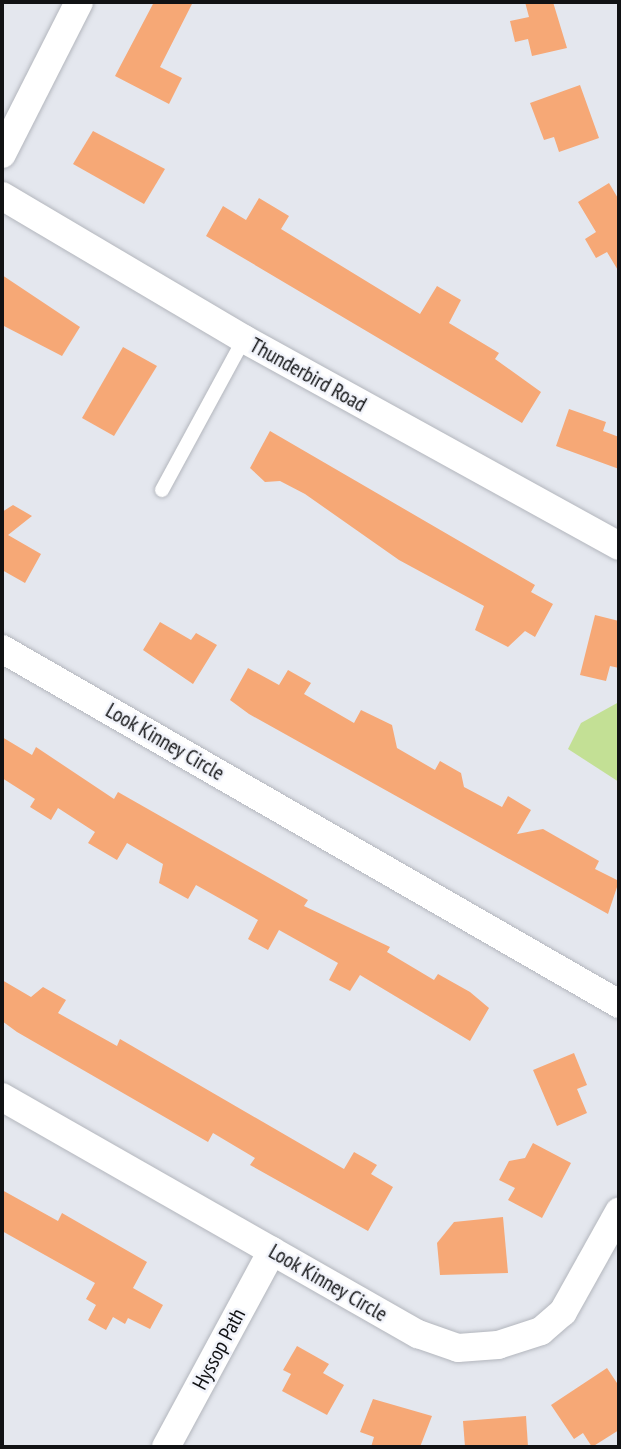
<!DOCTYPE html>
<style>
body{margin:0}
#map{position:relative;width:621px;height:1449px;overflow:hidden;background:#e4e7ee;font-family:"PT Sans Narrow",sans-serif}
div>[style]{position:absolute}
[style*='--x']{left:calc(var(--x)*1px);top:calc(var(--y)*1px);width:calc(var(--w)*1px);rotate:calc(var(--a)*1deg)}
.green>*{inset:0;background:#c3e095}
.building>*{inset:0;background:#f6a876}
.roads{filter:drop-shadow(0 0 2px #b3b6bd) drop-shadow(0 0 2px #b3b6bd)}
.service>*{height:14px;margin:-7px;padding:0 7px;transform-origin:7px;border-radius:7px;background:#fff}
.minor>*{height:28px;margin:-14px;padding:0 14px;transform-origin:14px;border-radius:14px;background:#fff}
span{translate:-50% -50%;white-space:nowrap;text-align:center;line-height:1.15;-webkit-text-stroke:5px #f2f4fb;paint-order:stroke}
.street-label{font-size:21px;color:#111214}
.frame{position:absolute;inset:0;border:4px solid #111214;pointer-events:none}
</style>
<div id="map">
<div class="green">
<i style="clip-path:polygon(619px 702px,619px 782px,568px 749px,581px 723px)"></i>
</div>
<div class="building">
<i style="clip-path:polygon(154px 2px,193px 2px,160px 67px,182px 78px,169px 104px,115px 76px)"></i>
<i style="clip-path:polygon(525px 2px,553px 2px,567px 48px,532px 56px,528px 39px,515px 42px,510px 21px,529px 17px)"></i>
<i style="clip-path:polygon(580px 85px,599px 138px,559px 152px,554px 137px,544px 140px,530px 103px)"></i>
<i style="clip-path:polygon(93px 131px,165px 169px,144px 204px,73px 164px)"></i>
<i style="clip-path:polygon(609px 183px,619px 200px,619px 272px,607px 252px,596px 258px,585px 239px,596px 232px,578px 202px)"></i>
<i style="clip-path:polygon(259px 198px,289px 216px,281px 229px,420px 314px,437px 286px,461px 300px,449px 323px,499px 353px,495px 359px,541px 392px,522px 423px,206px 236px,223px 206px,246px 220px)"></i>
<i style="clip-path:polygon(2px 275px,80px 327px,62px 356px,2px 325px)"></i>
<i style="clip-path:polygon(123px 347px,157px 366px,114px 436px,82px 418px)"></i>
<i style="clip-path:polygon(569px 409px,606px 422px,603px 431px,619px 437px,619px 469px,556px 446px)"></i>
<i style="clip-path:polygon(270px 431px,535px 585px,531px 592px,553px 604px,535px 637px,525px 631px,508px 647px,475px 630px,484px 606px,399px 560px,305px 494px,280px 481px,265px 482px,250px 468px)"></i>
<i style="clip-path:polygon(13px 505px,32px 516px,8px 535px,41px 554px,25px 583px,2px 570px,2px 512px)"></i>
<i style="clip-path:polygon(595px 615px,619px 621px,619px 668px,610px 666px,606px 681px,580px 675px)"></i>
<i style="clip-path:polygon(160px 622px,191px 640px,196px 633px,217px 645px,193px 684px,143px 650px)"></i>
<i style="clip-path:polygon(248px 668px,279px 685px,288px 670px,311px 683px,304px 694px,354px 723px,361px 710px,392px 725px,397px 748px,435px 770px,440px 761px,461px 773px,464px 787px,502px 807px,508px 796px,531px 810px,517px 834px,543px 829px,599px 861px,595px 869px,619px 881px,608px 914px,249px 714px,230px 700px)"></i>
<i style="clip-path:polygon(2px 737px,32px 755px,36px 747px,114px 799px,118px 792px,308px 900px,304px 906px,390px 947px,387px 952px,434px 980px,438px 974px,470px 992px,489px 1008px,470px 1041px,360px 975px,350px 991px,329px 980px,338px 963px,279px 930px,268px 950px,248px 939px,258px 920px,196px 885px,188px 899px,159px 883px,163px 864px,127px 843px,117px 860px,88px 843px,95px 832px,58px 808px,51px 820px,30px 807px,35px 799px,2px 778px)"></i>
<i style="clip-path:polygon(2px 980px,31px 997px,43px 987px,66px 1000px,58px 1013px,117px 1046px,120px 1039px,344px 1169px,354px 1152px,377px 1165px,371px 1174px,393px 1187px,368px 1231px,250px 1165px,255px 1158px,213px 1133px,208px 1142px,17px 1032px,2px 1021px)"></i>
<i style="clip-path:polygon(574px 1053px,587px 1085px,577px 1089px,587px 1113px,557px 1126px,533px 1070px)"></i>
<i style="clip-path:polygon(533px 1143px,571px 1163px,542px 1218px,508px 1200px,515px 1188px,499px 1180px,509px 1161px,525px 1158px)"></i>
<i style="clip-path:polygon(2px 1190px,58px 1221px,62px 1213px,147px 1262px,133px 1288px,163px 1305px,150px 1329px,128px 1318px,125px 1324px,113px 1317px,106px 1330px,88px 1320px,96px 1305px,86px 1299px,95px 1283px,2px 1231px)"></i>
<i style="clip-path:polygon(503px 1217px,508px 1273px,440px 1275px,437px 1243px,454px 1222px)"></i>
<i style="clip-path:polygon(297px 1346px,329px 1364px,323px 1373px,344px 1385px,327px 1415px,282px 1391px,291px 1374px,283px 1370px)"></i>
<i style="clip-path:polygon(607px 1368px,619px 1386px,619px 1430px,592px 1447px,583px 1433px,574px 1439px,551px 1405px)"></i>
<i style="clip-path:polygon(373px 1399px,432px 1416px,420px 1447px,371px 1447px,374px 1437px,360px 1432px)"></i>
<i style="clip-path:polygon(526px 1416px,528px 1447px,465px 1447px,463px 1421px)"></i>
</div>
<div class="roads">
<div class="service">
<i style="--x:162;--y:490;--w:172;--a:-61.5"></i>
</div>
<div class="minor">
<i style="--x:2;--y:154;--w:170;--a:-63.1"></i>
<i style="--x:2;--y:196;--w:281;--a:30.6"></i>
<i style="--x:244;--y:339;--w:428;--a:28.9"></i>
<i style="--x:2;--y:649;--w:712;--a:29.91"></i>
<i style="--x:2;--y:1097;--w:479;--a:29.7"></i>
<i style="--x:418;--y:1334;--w:42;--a:19.3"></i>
<i style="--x:458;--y:1348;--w:40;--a:-4.3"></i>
<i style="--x:498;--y:1345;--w:45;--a:-18"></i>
<i style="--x:541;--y:1331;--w:29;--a:-41"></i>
<i style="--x:563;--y:1312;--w:115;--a:-60.8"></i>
<i style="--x:166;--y:1447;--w:223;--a:-61.6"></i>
</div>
</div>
<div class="street-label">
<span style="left:308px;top:375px;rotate:29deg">Thunderbird Road</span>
<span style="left:165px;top:742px;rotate:30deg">Look Kinney Circle</span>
<span style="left:328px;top:1283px;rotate:30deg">Look Kinney Circle</span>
<span style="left:219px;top:1349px;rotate:-62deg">Hyssop Path</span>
</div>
<div class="frame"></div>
</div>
